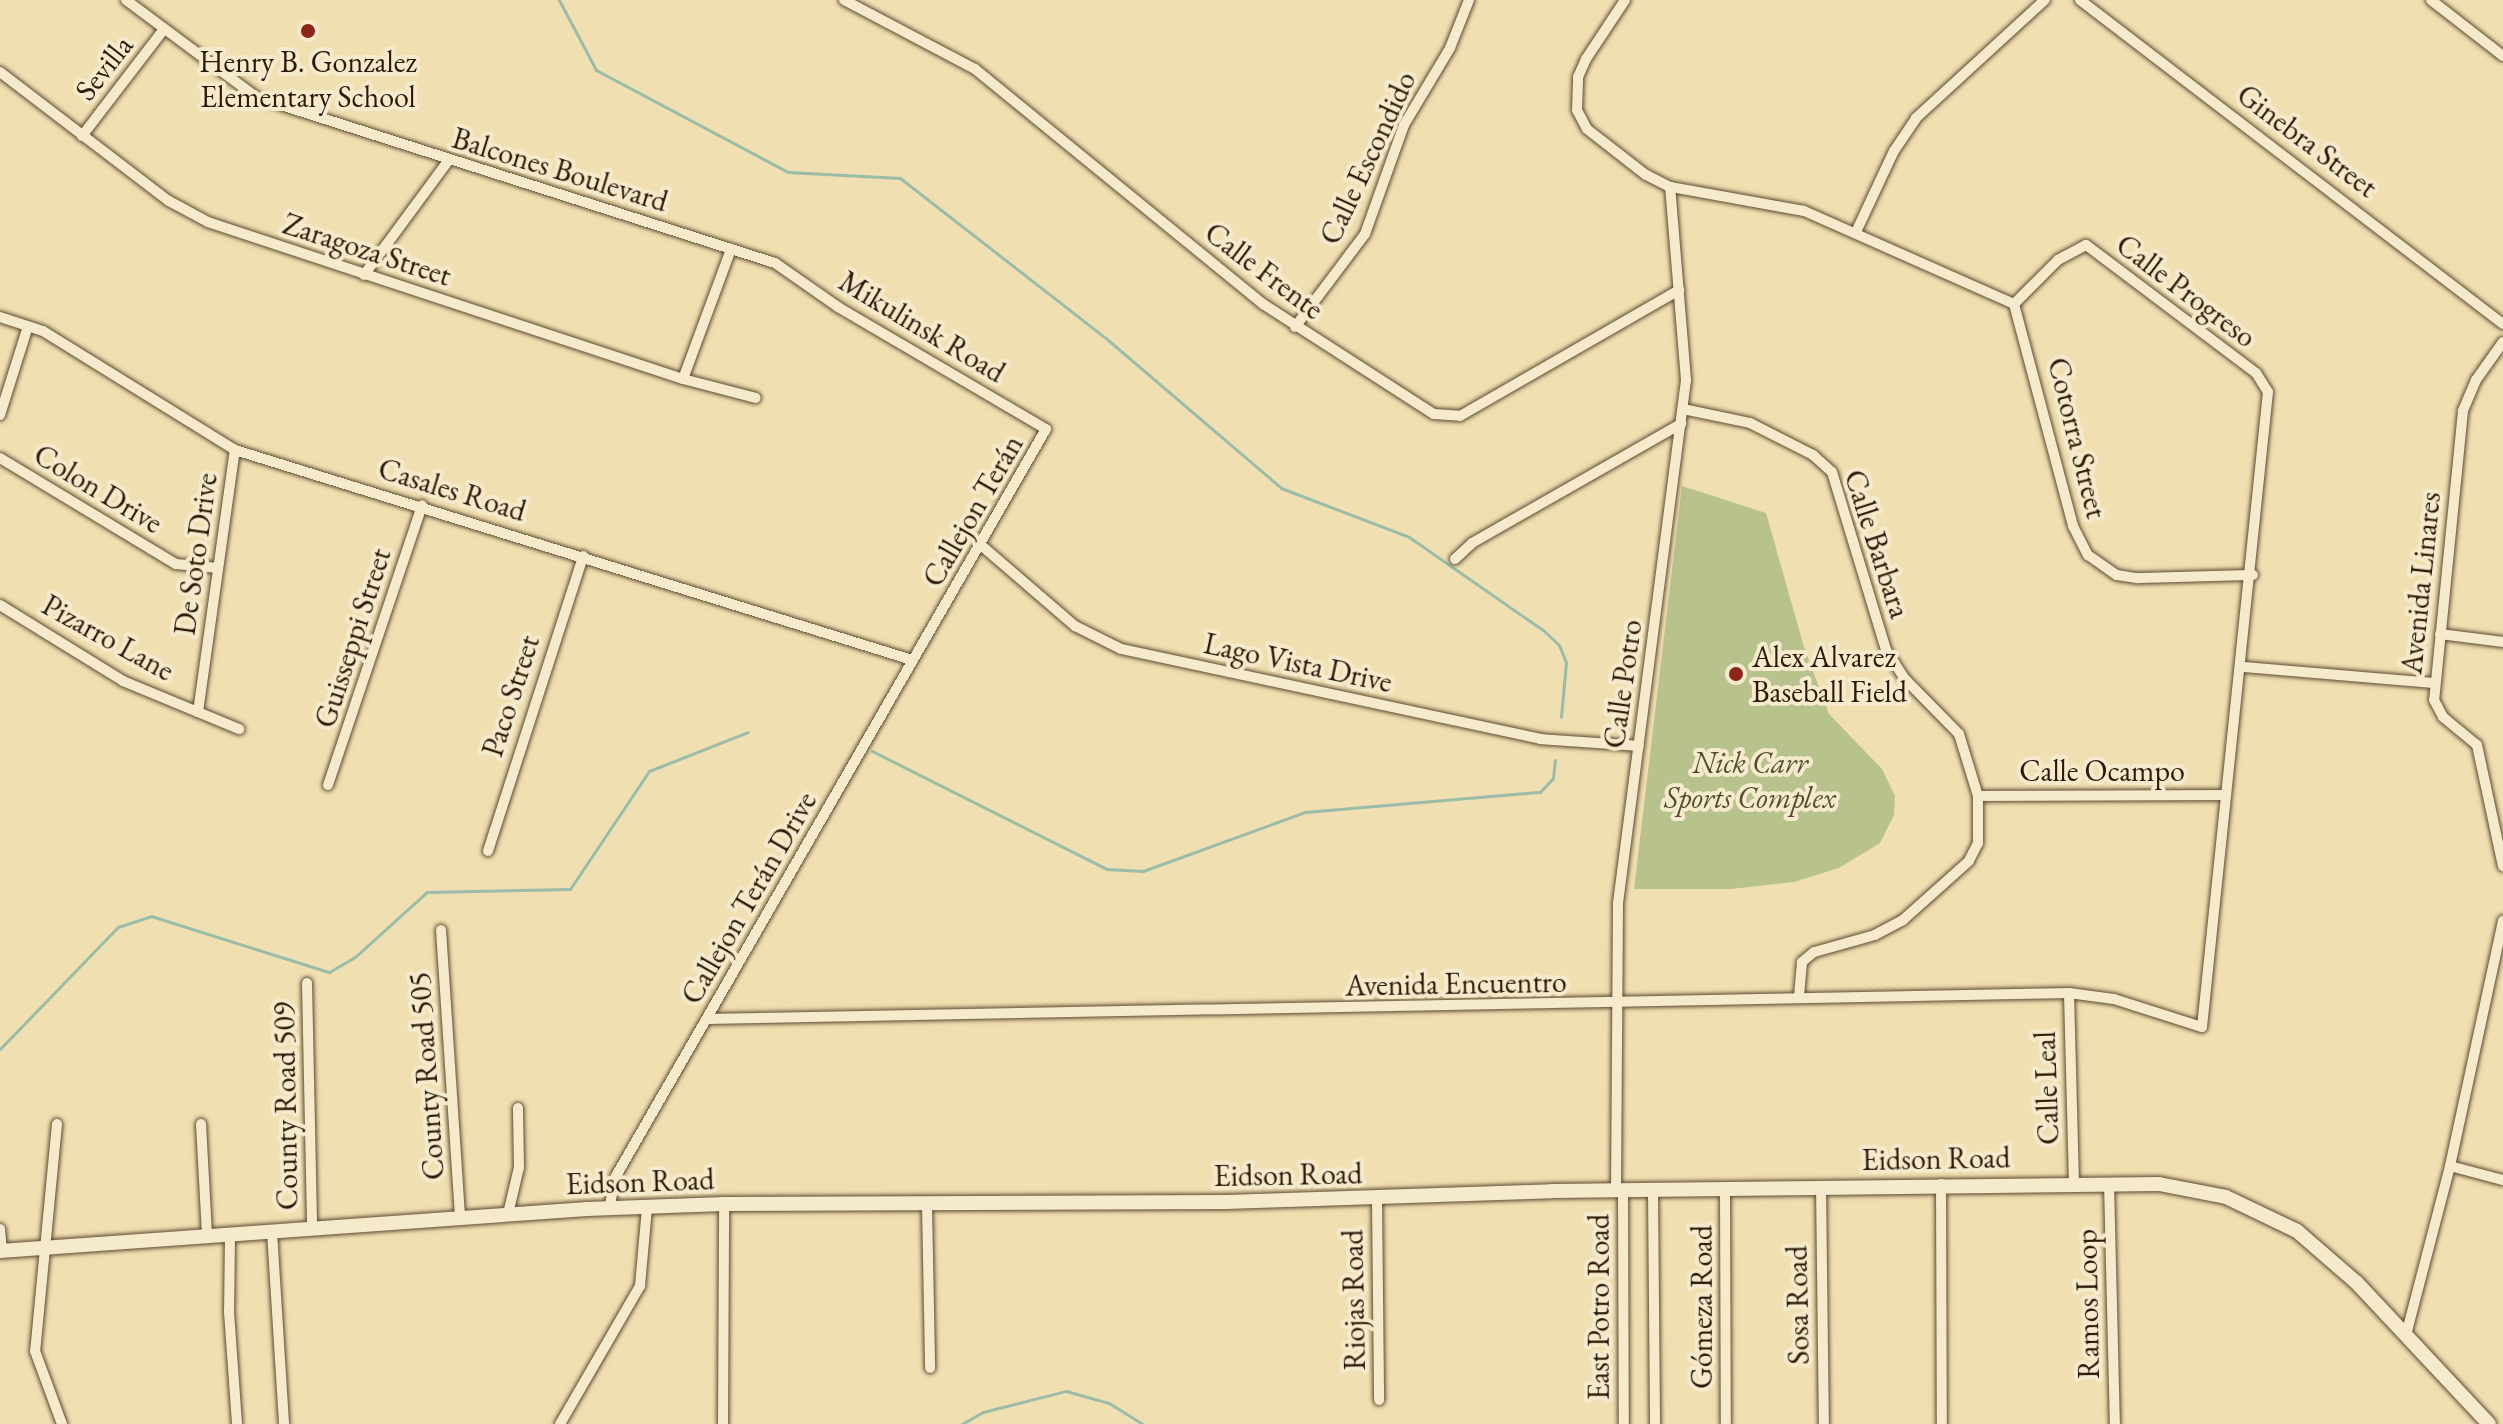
<!DOCTYPE html>
<meta charset="utf-8">
<style>
body{margin:0}
#map{position:relative;width:2503px;height:1424px;overflow:hidden;background:#f0dfb0;font-family:"EB Garamond",serif}
div>[style]{position:absolute}
[style*='--x']{left:calc(var(--x)*1px);top:calc(var(--y)*1px);width:calc(var(--w)*1px);rotate:calc(var(--a)*1deg)}
.green>*{inset:0;background:#b7c28d}
.stream>*{height:3px;margin:-1.5px;padding:0 1.5px;transform-origin:1.5px;border-radius:1.5px;background:#9abdaa}
.roads{filter:drop-shadow(0 0 2px #5c4a31) drop-shadow(0 0 2px #5c4a31)}
.street>*{height:10px;margin:-5px;padding:0 5px;transform-origin:5px;border-radius:5px;background:#f5eacc}
.secondary>*{height:14px;margin:-7px;padding:0 7px;transform-origin:7px;border-radius:7px;background:#f5eacc}
.dots>*{width:22px;height:22px;translate:-50% -50%;box-sizing:border-box;border:4px solid #f5eacc;border-radius:50%}
span{translate:-50% -50%;white-space:nowrap;text-align:center;line-height:1.15;-webkit-text-stroke:8px #f5eacc;paint-order:stroke}
.poi-label{font-size:30px;color:#2b1907}
.left{translate:0 -50%;text-align:left}
.street-label{font-size:30px;color:#2b1907}
.park-label{font-size:30px;color:#554c2f;font-style:italic}
</style>
<div id="map">
<div class="green">
<i style="clip-path:polygon(1682px 486px,1766px 513px,1804px 647px,1829px 714px,1882px 769px,1895px 796px,1894px 815px,1880px 843px,1839px 868px,1794px 882px,1731px 889px,1634px 889px)"></i>
</div>
<div class="stream">
<i style="--x:559;--y:0;--w:79;--a:62.1"></i>
<i style="--x:596;--y:70;--w:217;--a:28"></i>
<i style="--x:788;--y:172;--w:112;--a:3.1"></i>
<i style="--x:900;--y:178;--w:264;--a:37.9"></i>
<i style="--x:1108;--y:340;--w:228;--a:40.5"></i>
<i style="--x:1281;--y:488;--w:137;--a:20.9"></i>
<i style="--x:1409;--y:537;--w:163;--a:34.8"></i>
<i style="--x:1543;--y:630;--w:22;--a:43"></i>
<i style="--x:1559;--y:645;--w:18;--a:68"></i>
<i style="--x:1566;--y:662;--w:55;--a:95.2"></i>
<i style="--x:872;--y:751;--w:263;--a:26.7"></i>
<i style="--x:1107;--y:869;--w:36;--a:3"></i>
<i style="--x:1143;--y:871;--w:172;--a:-20"></i>
<i style="--x:1305;--y:812;--w:236;--a:-4.9"></i>
<i style="--x:1540;--y:792;--w:19;--a:-47"></i>
<i style="--x:1553;--y:778;--w:18;--a:-84"></i>
<i style="--x:0;--y:1049;--w:170;--a:-46"></i>
<i style="--x:118;--y:927;--w:35;--a:-18"></i>
<i style="--x:151;--y:916;--w:187;--a:17.5"></i>
<i style="--x:329;--y:972;--w:30;--a:-30"></i>
<i style="--x:355;--y:957;--w:97;--a:-42.1"></i>
<i style="--x:427;--y:892;--w:143;--a:-1.2"></i>
<i style="--x:570;--y:889;--w:142;--a:-56.2"></i>
<i style="--x:649;--y:771;--w:106;--a:-21.5"></i>
<i style="--x:962;--y:1424;--w:24;--a:-30"></i>
<i style="--x:983;--y:1412;--w:86;--a:-14.2"></i>
<i style="--x:1066;--y:1391;--w:45;--a:15.6"></i>
<i style="--x:1109;--y:1403;--w:39;--a:32"></i>
</div>
<div class="roads">
<div class="street">
<i style="--x:126;--y:0;--w:162;--a:36.7"></i>
<i style="--x:256;--y:97;--w:545;--a:17.74"></i>
<i style="--x:775;--y:263;--w:77;--a:34.9"></i>
<i style="--x:838;--y:307;--w:241;--a:30.4"></i>
<i style="--x:1046;--y:429;--w:862;--a:119.93"></i>
<i style="--x:616;--y:1176;--w:33;--a:102"></i>
<i style="--x:844;--y:0;--w:148;--a:27.8"></i>
<i style="--x:975;--y:69;--w:372;--a:39.2"></i>
<i style="--x:1263;--y:304;--w:203;--a:32.8"></i>
<i style="--x:1434;--y:414;--w:26;--a:4"></i>
<i style="--x:1460;--y:416;--w:253;--a:-29.9"></i>
<i style="--x:2080;--y:0;--w:533;--a:37.45"></i>
<i style="--x:2431;--y:0;--w:91;--a:37.9"></i>
<i style="--x:0;--y:72;--w:213;--a:37.4"></i>
<i style="--x:169;--y:201;--w:44;--a:28.3"></i>
<i style="--x:208;--y:222;--w:500;--a:18.29"></i>
<i style="--x:683;--y:379;--w:75;--a:14.6"></i>
<i style="--x:82;--y:136;--w:135;--a:-52.5"></i>
<i style="--x:1856;--y:232;--w:89;--a:-64.9"></i>
<i style="--x:1894;--y:151;--w:40;--a:-56"></i>
<i style="--x:1916;--y:118;--w:175;--a:-42.5"></i>
<i style="--x:364;--y:275;--w:142;--a:-53.6"></i>
<i style="--x:2014;--y:304;--w:230;--a:75.1"></i>
<i style="--x:2073;--y:526;--w:33;--a:63"></i>
<i style="--x:2088;--y:555;--w:35;--a:35"></i>
<i style="--x:2117;--y:575;--w:20;--a:9"></i>
<i style="--x:2137;--y:578;--w:116;--a:-1.5"></i>
<i style="--x:0;--y:317;--w:45;--a:18"></i>
<i style="--x:43;--y:331;--w:226;--a:31.8"></i>
<i style="--x:235;--y:450;--w:709;--a:17.23"></i>
<i style="--x:1295;--y:327;--w:116;--a:-53"></i>
<i style="--x:1365;--y:234;--w:116;--a:-70.3"></i>
<i style="--x:1404;--y:125;--w:90;--a:-59.1"></i>
<i style="--x:1450;--y:48;--w:52;--a:-68.4"></i>
<i style="--x:2503;--y:342;--w:47;--a:125.4"></i>
<i style="--x:2476;--y:380;--w:34;--a:113"></i>
<i style="--x:2463;--y:411;--w:290;--a:95.7"></i>
<i style="--x:2434;--y:700;--w:19;--a:62"></i>
<i style="--x:2443;--y:717;--w:44;--a:39.5"></i>
<i style="--x:2477;--y:745;--w:124;--a:77.9"></i>
<i style="--x:683;--y:379;--w:139;--a:-69.7"></i>
<i style="--x:1683;--y:409;--w:68;--a:11.8"></i>
<i style="--x:1750;--y:423;--w:71;--a:26.9"></i>
<i style="--x:1813;--y:455;--w:25;--a:42"></i>
<i style="--x:1832;--y:472;--w:186;--a:73.1"></i>
<i style="--x:1886;--y:650;--w:35;--a:57"></i>
<i style="--x:1905;--y:679;--w:77;--a:45.5"></i>
<i style="--x:1959;--y:734;--w:65;--a:73"></i>
<i style="--x:1978;--y:796;--w:47;--a:90"></i>
<i style="--x:1978;--y:843;--w:20;--a:117"></i>
<i style="--x:1969;--y:861;--w:89;--a:138.2"></i>
<i style="--x:1903;--y:920;--w:32;--a:152"></i>
<i style="--x:1875;--y:935;--w:63;--a:164.4"></i>
<i style="--x:1814;--y:952;--w:16;--a:140"></i>
<i style="--x:1802;--y:962;--w:34;--a:95"></i>
<i style="--x:0;--y:415;--w:93;--a:-72.5"></i>
<i style="--x:0;--y:458;--w:205;--a:31.1"></i>
<i style="--x:176;--y:564;--w:42;--a:5.4"></i>
<i style="--x:982;--y:546;--w:123;--a:40.7"></i>
<i style="--x:1075;--y:626;--w:51;--a:26.6"></i>
<i style="--x:1121;--y:649;--w:429;--a:12.1"></i>
<i style="--x:1540;--y:739;--w:99;--a:4"></i>
<i style="--x:1455;--y:559;--w:23;--a:-43"></i>
<i style="--x:1472;--y:543;--w:241;--a:-29.7"></i>
<i style="--x:0;--y:605;--w:145;--a:31.7"></i>
<i style="--x:123;--y:681;--w:126;--a:22.5"></i>
<i style="--x:2440;--y:634;--w:64;--a:7.2"></i>
<i style="--x:2243;--y:667;--w:192;--a:4.8"></i>
<i style="--x:198;--y:712;--w:265;--a:-82"></i>
<i style="--x:328;--y:785;--w:295;--a:-71.4"></i>
<i style="--x:1978;--y:796;--w:248;--a:-0.2"></i>
<i style="--x:488;--y:851;--w:310;--a:-72.1"></i>
<i style="--x:441;--y:930;--w:289;--a:86.2"></i>
<i style="--x:307;--y:983;--w:246;--a:88.8"></i>
<i style="--x:2069;--y:993;--w:189;--a:88.5"></i>
<i style="--x:707;--y:1019;--w:1362;--a:-1.09"></i>
<i style="--x:2069;--y:993;--w:45;--a:7.6"></i>
<i style="--x:2114;--y:999;--w:92;--a:17.7"></i>
<i style="--x:2202;--y:1027;--w:638;--a:-84.07"></i>
<i style="--x:2268;--y:392;--w:22;--a:-122"></i>
<i style="--x:2256;--y:373;--w:213;--a:-143"></i>
<i style="--x:2086;--y:245;--w:32;--a:152"></i>
<i style="--x:2058;--y:260;--w:62;--a:135"></i>
<i style="--x:2014;--y:304;--w:230;--a:-156.1"></i>
<i style="--x:1804;--y:211;--w:136;--a:-169.8"></i>
<i style="--x:1670;--y:187;--w:27;--a:-153"></i>
<i style="--x:1646;--y:175;--w:75;--a:-142.1"></i>
<i style="--x:1587;--y:129;--w:21;--a:-118"></i>
<i style="--x:1577;--y:110;--w:33;--a:-88"></i>
<i style="--x:1578;--y:77;--w:20;--a:-66"></i>
<i style="--x:1586;--y:59;--w:71;--a:-56.5"></i>
<i style="--x:57;--y:1124;--w:228;--a:95.5"></i>
<i style="--x:35;--y:1351;--w:78;--a:69.7"></i>
<i style="--x:201;--y:1124;--w:112;--a:86.9"></i>
<i style="--x:2450;--y:1166;--w:55;--a:14.8"></i>
<i style="--x:2109;--y:1183;--w:241;--a:88.6"></i>
<i style="--x:1941;--y:1184;--w:240;--a:89.8"></i>
<i style="--x:1821;--y:1186;--w:238;--a:89.3"></i>
<i style="--x:1616;--y:1190;--w:287;--a:-89.6"></i>
<i style="--x:1618;--y:903;--w:527;--a:-82.59"></i>
<i style="--x:1686;--y:380;--w:194;--a:-94.7"></i>
<i style="--x:1623;--y:1190;--w:234;--a:89.8"></i>
<i style="--x:1653;--y:1190;--w:234;--a:89.5"></i>
<i style="--x:1725;--y:1190;--w:234;--a:89.8"></i>
<i style="--x:1377;--y:1199;--w:201;--a:89.4"></i>
<i style="--x:927;--y:1205;--w:163;--a:88.9"></i>
<i style="--x:508;--y:1214;--w:48;--a:-76.8"></i>
<i style="--x:519;--y:1167;--w:59;--a:-91"></i>
<i style="--x:0;--y:1229;--w:22;--a:85"></i>
<i style="--x:272;--y:1232;--w:192;--a:86.4"></i>
<i style="--x:230;--y:1235;--w:77;--a:90.7"></i>
<i style="--x:229;--y:1312;--w:112;--a:85.9"></i>
<i style="--x:2406;--y:1335;--w:175;--a:-75.4"></i>
<i style="--x:2450;--y:1166;--w:251;--a:-77.8"></i>
<i style="--x:560;--y:1424;--w:160;--a:-59.9"></i>
<i style="--x:640;--y:1286;--w:79;--a:-84.9"></i>
<i style="--x:723;--y:1424;--w:220;--a:-89.7"></i>
</div>
<div class="secondary">
<i style="--x:0;--y:1251;--w:589;--a:-4.09"></i>
<i style="--x:587;--y:1209;--w:137;--a:-2.1"></i>
<i style="--x:724;--y:1204;--w:502;--a:-0.23"></i>
<i style="--x:1226;--y:1202;--w:326;--a:-1.9"></i>
<i style="--x:1552;--y:1191;--w:607;--a:-0.66"></i>
<i style="--x:2159;--y:1184;--w:68;--a:11"></i>
<i style="--x:2226;--y:1197;--w:79;--a:25.6"></i>
<i style="--x:2297;--y:1231;--w:79;--a:40.9"></i>
<i style="--x:2357;--y:1283;--w:193;--a:46.9"></i>
</div>
</div>
<div class="dots">
<i style="left:308px;top:31px;background:#8f2418"></i>
<i style="left:1736px;top:674px;background:#8f2418"></i>
</div>
<div class="poi-label">
<span style="left:308px;top:79px">Henry B. Gonzalez<br>Elementary School</span>
<span class="left" style="left:1752px;top:674px">Alex Alvarez<br>Baseball Field</span>
</div>
<div class="street-label">
<span style="left:104px;top:68px;rotate:-52deg">Sevilla</span>
<span style="left:2307px;top:141px;rotate:37deg">Ginebra Street</span>
<span style="left:1368px;top:158px;rotate:-65deg">Calle Escondido</span>
<span style="left:560px;top:170px;rotate:17deg">Balcones Boulevard</span>
<span style="left:367px;top:250px;rotate:18deg">Zaragoza Street</span>
<span style="left:1264px;top:271px;rotate:37deg">Calle Frente</span>
<span style="left:2186px;top:291px;rotate:37deg">Calle Progreso</span>
<span style="left:922px;top:327px;rotate:31deg">Mikulinsk Road</span>
<span style="left:2077px;top:438px;rotate:76deg">Cotorra Street</span>
<span style="left:98px;top:489px;rotate:31deg">Colon Drive</span>
<span style="left:452px;top:490px;rotate:17deg">Casales Road</span>
<span style="left:973px;top:511px;rotate:-60deg">Callejon Terán</span>
<span style="left:1877px;top:544px;rotate:72deg">Calle Barbara</span>
<span style="left:196px;top:554px;rotate:-82deg">De Soto Drive</span>
<span style="left:2421px;top:583px;rotate:-84deg">Avenida Linares</span>
<span style="left:108px;top:638px;rotate:29deg">Pizarro Lane</span>
<span style="left:353px;top:638px;rotate:-72deg">Guisseppi Street</span>
<span style="left:1298px;top:663px;rotate:12deg">Lago Vista Drive</span>
<span style="left:1623px;top:684px;rotate:-82deg">Calle Potro</span>
<span style="left:511px;top:696px;rotate:-72deg">Paco Street</span>
<span style="left:2102px;top:771px">Calle Ocampo</span>
<span style="left:749px;top:898px;rotate:-60deg">Callejon Terán Drive</span>
<span style="left:1456px;top:984px;rotate:-1deg">Avenida Encuentro</span>
<span style="left:427px;top:1076px;rotate:-94deg">County Road 505</span>
<span style="left:2047px;top:1088px;rotate:-92deg">Calle Leal</span>
<span style="left:286px;top:1106px;rotate:-91deg">County Road 509</span>
<span style="left:1936px;top:1159px;rotate:-1deg">Eidson Road</span>
<span style="left:1288px;top:1175px;rotate:-1deg">Eidson Road</span>
<span style="left:640px;top:1182px;rotate:-2deg">Eidson Road</span>
<span style="left:1354px;top:1300px;rotate:-91deg">Riojas Road</span>
<span style="left:2088px;top:1304px;rotate:-91deg">Ramos Loop</span>
<span style="left:1798px;top:1305px;rotate:-91deg">Sosa Road</span>
<span style="left:1599px;top:1307px;rotate:-90deg">East Potro Road</span>
<span style="left:1702px;top:1307px;rotate:-90deg">Gómeza Road</span>
</div>
<div class="park-label">
<span style="left:1750px;top:780px">Nick Carr<br>Sports Complex</span>
</div>
</div>
